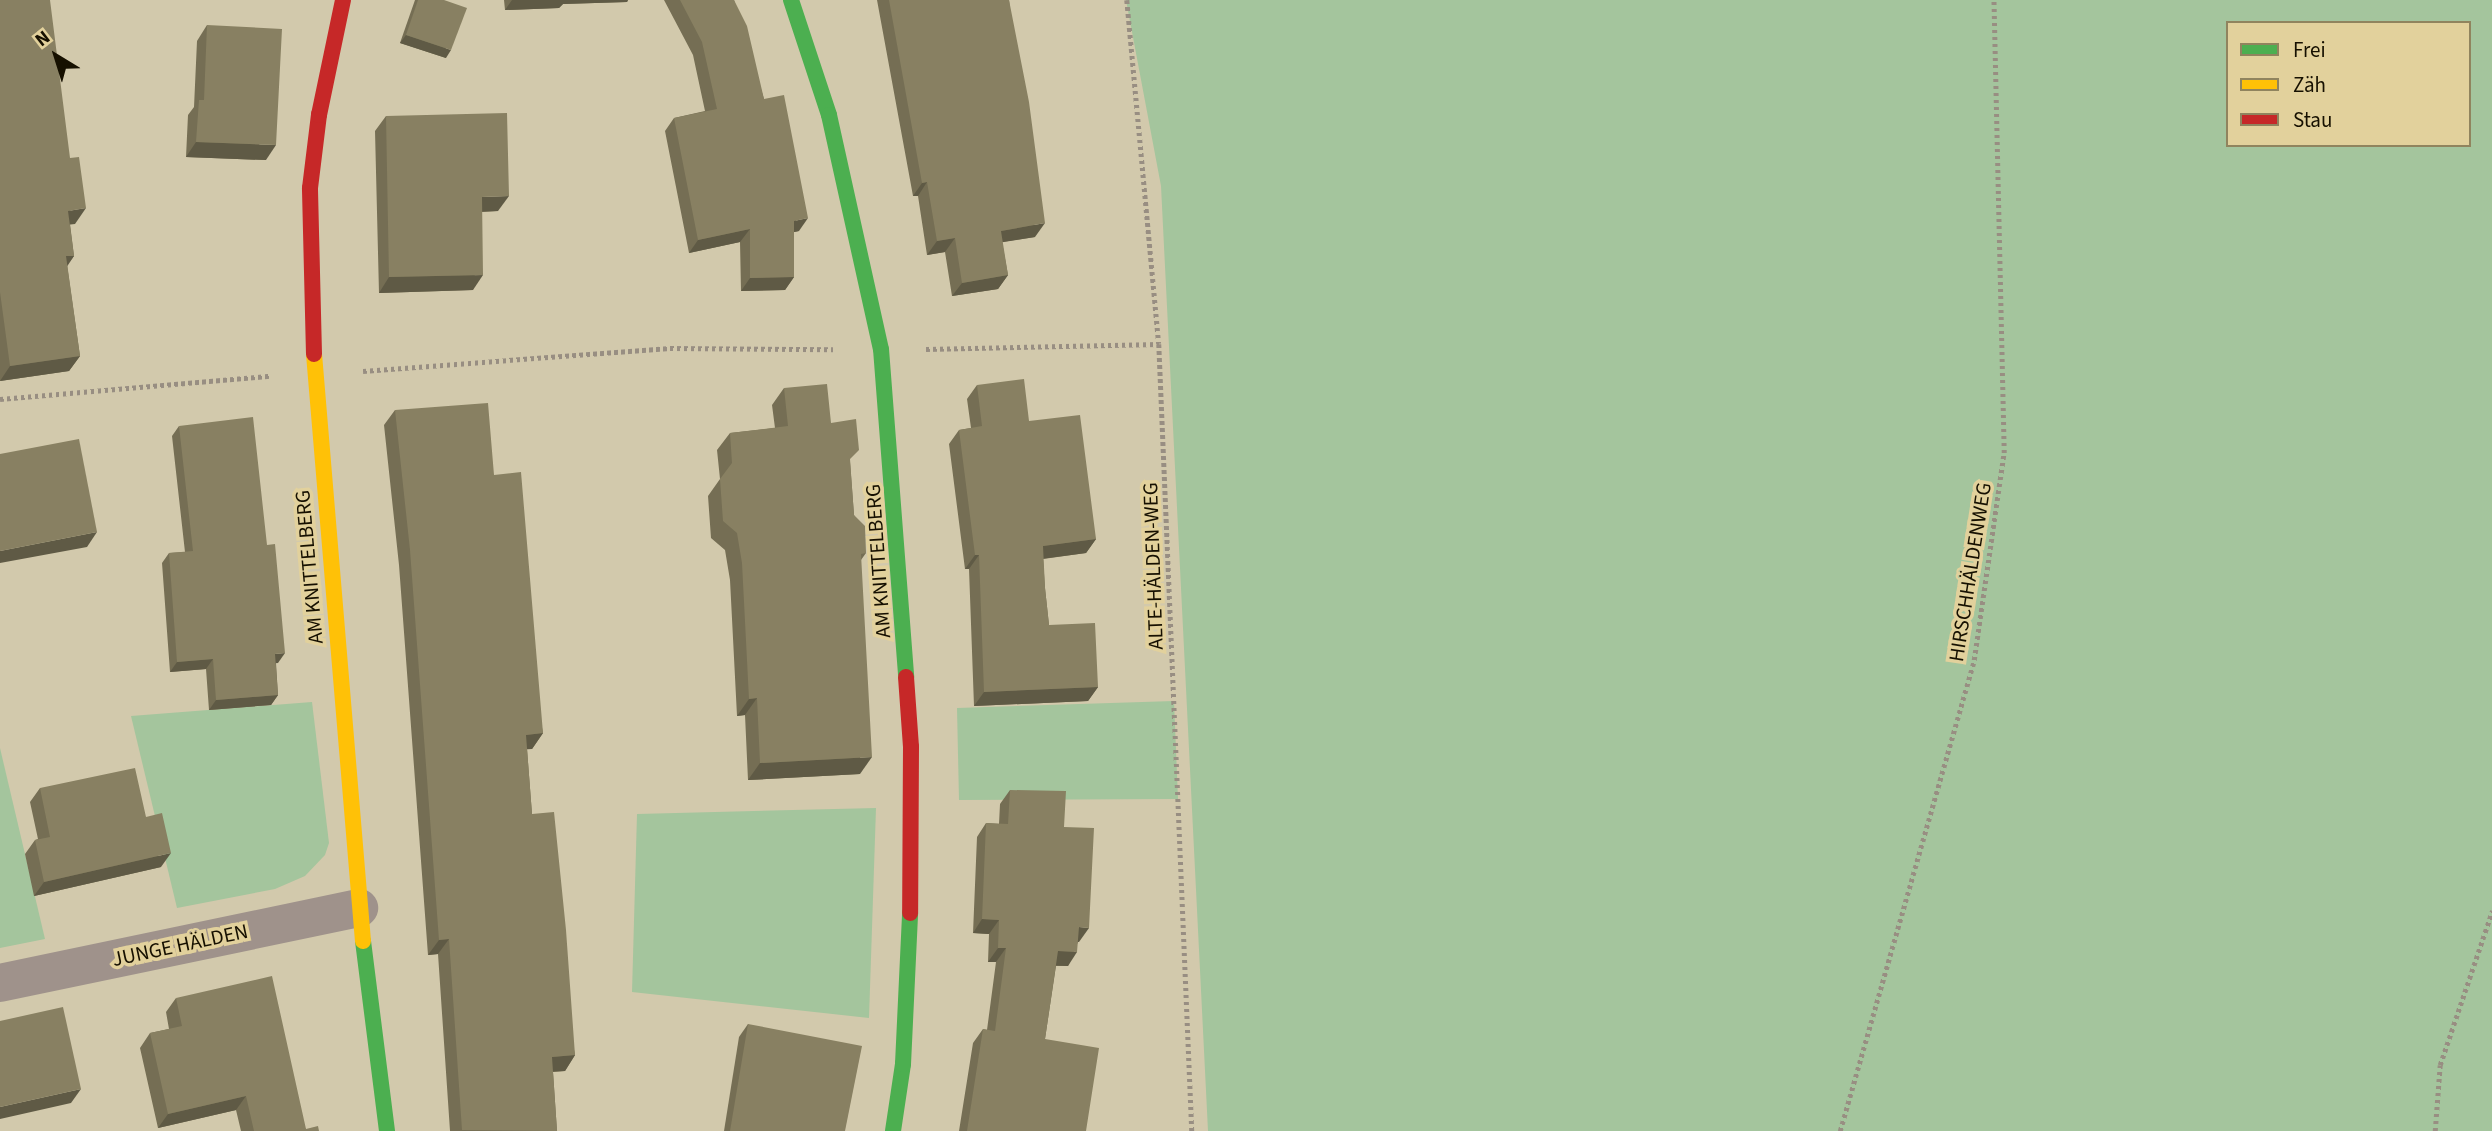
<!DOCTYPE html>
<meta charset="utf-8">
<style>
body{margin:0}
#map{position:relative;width:2492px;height:1131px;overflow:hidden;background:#d2c9ac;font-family:"Source Sans 3",sans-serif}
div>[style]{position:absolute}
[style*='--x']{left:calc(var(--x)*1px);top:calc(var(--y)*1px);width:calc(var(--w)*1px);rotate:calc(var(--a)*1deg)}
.green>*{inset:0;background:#a4c59d}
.path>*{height:4.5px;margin-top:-2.25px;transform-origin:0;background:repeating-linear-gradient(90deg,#988e82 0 3.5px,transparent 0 7px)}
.street>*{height:38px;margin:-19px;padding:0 19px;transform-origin:19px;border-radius:19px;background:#9f928b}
.fast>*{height:16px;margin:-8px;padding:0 8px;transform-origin:8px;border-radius:8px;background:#4caf50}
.slow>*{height:16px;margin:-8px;padding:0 8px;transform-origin:8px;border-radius:8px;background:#ffc107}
.jam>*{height:16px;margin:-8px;padding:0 8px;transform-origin:8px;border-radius:8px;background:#c62828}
.wall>*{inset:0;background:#756e54}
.shaded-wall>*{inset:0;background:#5f5a45}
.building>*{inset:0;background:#888062}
span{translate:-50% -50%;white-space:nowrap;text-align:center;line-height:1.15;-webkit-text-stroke:7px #e2d19c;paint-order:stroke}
.street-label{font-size:21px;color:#161000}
.legend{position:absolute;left:2226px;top:21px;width:245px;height:126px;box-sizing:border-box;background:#e2d19c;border:2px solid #90845e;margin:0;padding:9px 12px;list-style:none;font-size:21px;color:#161000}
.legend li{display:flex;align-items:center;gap:14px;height:35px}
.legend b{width:35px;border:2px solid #90845e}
.north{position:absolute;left:21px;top:21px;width:70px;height:70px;-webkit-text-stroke:5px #e2d19c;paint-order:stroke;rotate:322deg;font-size:19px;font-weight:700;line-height:28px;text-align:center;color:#161000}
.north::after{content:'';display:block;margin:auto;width:24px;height:32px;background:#161000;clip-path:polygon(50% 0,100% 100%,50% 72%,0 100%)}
</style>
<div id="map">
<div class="green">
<i style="clip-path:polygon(evenodd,1126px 0,2492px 0,2492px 1131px,1208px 1131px,1161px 186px,1126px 0,2228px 23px,2469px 23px,2469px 145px,2228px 145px,2228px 23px)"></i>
<i style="clip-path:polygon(1174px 701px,1178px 799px,959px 800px,957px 708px)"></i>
<i style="clip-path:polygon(312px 702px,329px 843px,325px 855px,305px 876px,275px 889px,177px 908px,131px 716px)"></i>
<i style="clip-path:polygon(0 748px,45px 939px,0 948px)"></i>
<i style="clip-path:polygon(876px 808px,869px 1018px,632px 992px,637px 814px)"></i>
</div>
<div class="path">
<i style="--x:1127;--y:0;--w:345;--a:84.7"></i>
<i style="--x:1159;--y:344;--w:788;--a:87.6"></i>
<i style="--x:926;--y:349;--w:233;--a:-1.2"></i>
<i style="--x:363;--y:371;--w:308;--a:-4.3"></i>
<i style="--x:670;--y:348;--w:163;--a:0.4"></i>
<i style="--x:0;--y:399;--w:271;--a:-4.9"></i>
<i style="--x:1840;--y:1131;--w:490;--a:-74.1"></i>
<i style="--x:1974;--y:660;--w:209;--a:-81.8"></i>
<i style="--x:2004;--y:453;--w:453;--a:-91.3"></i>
<i style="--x:2435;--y:1131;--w:66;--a:-85.7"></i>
<i style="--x:2440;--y:1065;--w:163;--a:-71.3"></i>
</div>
<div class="street">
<i style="--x:0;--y:983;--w:367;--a:-11.8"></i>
</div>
<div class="fast">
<i style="--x:791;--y:0;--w:121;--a:71.7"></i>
<i style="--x:829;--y:115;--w:240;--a:77.5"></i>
<i style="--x:881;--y:349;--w:329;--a:85.6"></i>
<i style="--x:363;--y:941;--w:192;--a:82.8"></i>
<i style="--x:893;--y:1131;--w:68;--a:-81.5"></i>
<i style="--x:903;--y:1064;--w:151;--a:-87.3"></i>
</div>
<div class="slow">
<i style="--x:314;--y:354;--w:589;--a:85.23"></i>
</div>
<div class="jam">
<i style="--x:314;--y:354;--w:166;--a:-91.4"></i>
<i style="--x:310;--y:188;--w:74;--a:-83"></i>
<i style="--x:319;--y:115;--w:117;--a:-78.2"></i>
<i style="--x:906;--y:677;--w:70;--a:85.9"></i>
<i style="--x:911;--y:747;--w:166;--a:90.3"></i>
</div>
<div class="wall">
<i style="clip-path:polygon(0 0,75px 224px,70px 224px,74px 256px,67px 265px,80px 356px,69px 371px,0 381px)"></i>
<i style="clip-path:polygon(415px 0,444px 0,446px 58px,400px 43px)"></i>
<i style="clip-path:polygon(504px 0,628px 0,627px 2px,563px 4px,559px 8px,505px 10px)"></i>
<i style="clip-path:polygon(664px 0,734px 0,764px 99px,799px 231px,794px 232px,794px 277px,785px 290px,741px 291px,740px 242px,689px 253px,665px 131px,674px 118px,705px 111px,693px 55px)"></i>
<i style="clip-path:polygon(877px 0,1009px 0,1035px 237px,1002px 242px,1008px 275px,998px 289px,952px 296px,945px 252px,927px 255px,918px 196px,913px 196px)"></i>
<i style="clip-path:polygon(207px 25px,266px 160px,186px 157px,188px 115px,194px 107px,197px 41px)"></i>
<i style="clip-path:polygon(386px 116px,498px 211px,482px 212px,473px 290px,379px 293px,375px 131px)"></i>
<i style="clip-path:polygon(977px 385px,1029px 421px,1096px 539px,1086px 553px,1043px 559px,1045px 588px,1049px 625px,1098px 687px,1088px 701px,974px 706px,969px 569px,965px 569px,949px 444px,959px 430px,971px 428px,967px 399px)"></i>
<i style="clip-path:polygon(784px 388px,831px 423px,850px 462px,854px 515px,866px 553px,861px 560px,860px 774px,748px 780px,745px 715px,737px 716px,730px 580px,725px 550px,711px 538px,708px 496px,720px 479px,717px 450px,730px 433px,775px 428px,772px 405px)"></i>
<i style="clip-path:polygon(395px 410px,494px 475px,543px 733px,532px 749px,527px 749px,532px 814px,575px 1055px,565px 1071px,553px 1072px,557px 1131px,450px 1131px,438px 954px,428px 955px,399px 565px,384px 425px)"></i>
<i style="clip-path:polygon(179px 426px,278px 663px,276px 663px,278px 695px,271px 705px,209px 710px,206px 669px,170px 672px,162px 563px,169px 553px,185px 552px,172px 436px)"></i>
<i style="clip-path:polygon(40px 788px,146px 817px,161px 867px,34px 896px,25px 854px,35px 840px,38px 839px,30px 802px)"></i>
<i style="clip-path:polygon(1010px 790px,1064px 827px,1079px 942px,1078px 942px,1068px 966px,1056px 966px,1045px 1039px,1086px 1131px,959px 1131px,973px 1043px,983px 1029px,987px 1030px,996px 962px,988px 962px,989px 934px,973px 933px,977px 837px,986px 823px,999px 824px,1000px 804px)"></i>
<i style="clip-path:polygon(176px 998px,306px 1129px,319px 1131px,241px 1131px,236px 1110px,158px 1128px,140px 1048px,150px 1033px,169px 1029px,166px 1012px)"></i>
<i style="clip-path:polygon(748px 1024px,845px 1131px,724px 1131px,739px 1037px)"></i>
</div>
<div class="shaded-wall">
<i style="clip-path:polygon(512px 0,628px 0,627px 2px,563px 4px,559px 8px,505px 10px)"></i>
<i style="clip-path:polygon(406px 35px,451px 50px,446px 58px,400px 43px)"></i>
<i style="clip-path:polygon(196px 142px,276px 145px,266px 160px,186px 157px)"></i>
<i style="clip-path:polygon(927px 182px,918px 196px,913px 196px,922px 183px)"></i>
<i style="clip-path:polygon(509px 196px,498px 211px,471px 212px,482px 197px)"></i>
<i style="clip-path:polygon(86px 208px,75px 224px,57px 226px,68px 211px)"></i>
<i style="clip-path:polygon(808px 218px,799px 231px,785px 234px,794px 221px)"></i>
<i style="clip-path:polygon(1045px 223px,1035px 237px,991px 244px,1001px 231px)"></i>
<i style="clip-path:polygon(750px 229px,740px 242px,689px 253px,698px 240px)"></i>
<i style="clip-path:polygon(955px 238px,945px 252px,927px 255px,937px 241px)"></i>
<i style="clip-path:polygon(66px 256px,74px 256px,64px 271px)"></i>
<i style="clip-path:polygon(483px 275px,473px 290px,379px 293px,389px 277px)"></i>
<i style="clip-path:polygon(1008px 275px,998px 289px,952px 296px,962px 283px)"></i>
<i style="clip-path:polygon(794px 277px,785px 290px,741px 291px,750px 278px)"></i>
<i style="clip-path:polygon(80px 356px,69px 371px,0 381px,10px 366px)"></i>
<i style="clip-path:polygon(97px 532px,87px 547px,0 563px,0 551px)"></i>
<i style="clip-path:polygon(1096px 539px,1086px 553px,1033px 560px,1043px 546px)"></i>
<i style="clip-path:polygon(975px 555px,979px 555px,969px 569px,965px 569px)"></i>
<i style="clip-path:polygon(285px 653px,278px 663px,268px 664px,275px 654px)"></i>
<i style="clip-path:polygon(213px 659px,206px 669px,170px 672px,177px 662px)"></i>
<i style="clip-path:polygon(1098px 687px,1088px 701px,974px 706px,984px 692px)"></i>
<i style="clip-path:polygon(278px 695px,271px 705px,209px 710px,216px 700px)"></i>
<i style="clip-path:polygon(757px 698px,745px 715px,737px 716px,749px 699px)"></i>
<i style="clip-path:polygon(543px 733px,532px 749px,515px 750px,526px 735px)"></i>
<i style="clip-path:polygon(872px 757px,860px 774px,748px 780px,760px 763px)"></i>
<i style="clip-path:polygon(171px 853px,161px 867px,34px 896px,44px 882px)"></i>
<i style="clip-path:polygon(982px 919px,999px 920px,989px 934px,973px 933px)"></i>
<i style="clip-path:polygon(1079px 927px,1089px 928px,1079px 942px,1069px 941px)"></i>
<i style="clip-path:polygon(449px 939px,438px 954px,428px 955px,439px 940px)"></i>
<i style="clip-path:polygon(998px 948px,1006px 948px,996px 962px,988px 962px)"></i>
<i style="clip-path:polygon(1058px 951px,1077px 952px,1068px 966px,1048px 965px)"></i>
<i style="clip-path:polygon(575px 1055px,565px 1071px,542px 1072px,552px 1057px)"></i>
<i style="clip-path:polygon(81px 1089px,71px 1103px,0 1119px,0 1107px)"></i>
<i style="clip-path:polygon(246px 1096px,236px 1110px,158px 1128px,168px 1114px)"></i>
</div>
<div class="building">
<i style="clip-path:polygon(0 0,50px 0,70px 158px,79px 157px,86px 208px,68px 211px,74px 256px,66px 256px,80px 356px,10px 366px,0 292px)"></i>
<i style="clip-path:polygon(418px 0,444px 0,467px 8px,451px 50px,406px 35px)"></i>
<i style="clip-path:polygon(680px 0,734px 0,747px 26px,764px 99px,784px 95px,808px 218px,794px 221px,794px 277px,750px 278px,750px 229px,698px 240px,674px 118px,717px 109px,702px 42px)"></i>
<i style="clip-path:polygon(889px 0,1009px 0,1029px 102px,1045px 223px,1001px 231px,1008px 275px,962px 283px,955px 238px,937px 241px,927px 182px,922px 183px)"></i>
<i style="clip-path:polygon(207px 25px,282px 29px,276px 145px,196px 142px,199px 100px,204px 100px)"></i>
<i style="clip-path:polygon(507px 113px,509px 196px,482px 197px,483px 275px,389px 277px,386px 116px)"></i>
<i style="clip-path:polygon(1024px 379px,1029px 421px,1080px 415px,1096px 539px,1043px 546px,1045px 588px,1049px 625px,1095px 623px,1098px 687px,984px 692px,979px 555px,975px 555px,959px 430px,982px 426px,977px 385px)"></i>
<i style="clip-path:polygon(827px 384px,831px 423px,856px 419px,859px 450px,850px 459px,854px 515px,865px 526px,866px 553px,861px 554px,872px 757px,760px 763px,757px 698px,749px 699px,742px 563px,737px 533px,723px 521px,720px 479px,732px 463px,730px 433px,788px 426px,784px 388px)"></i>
<i style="clip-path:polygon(488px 403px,494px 475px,521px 472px,543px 733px,526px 735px,532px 814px,554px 812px,566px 930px,575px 1055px,552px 1057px,557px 1131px,462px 1130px,449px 939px,439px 940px,410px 550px,395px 410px)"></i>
<i style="clip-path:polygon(253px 417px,267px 545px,275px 544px,285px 653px,275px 654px,278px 695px,216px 700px,213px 659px,177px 662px,169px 553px,193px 551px,179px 426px)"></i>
<i style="clip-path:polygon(79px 439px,97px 532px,0 551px,0 454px)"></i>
<i style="clip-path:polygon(135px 768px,146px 817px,162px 813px,171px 853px,44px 882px,35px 840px,50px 837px,40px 788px)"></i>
<i style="clip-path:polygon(1010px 790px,1066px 791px,1064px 827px,1094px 828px,1089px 928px,1079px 927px,1077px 952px,1058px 951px,1045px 1039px,1099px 1048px,1086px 1131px,967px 1131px,983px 1029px,995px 1031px,1006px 948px,998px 948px,999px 920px,982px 919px,986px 823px,1008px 824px)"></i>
<i style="clip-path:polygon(272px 976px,306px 1129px,318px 1126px,319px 1131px,254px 1131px,246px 1096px,168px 1114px,150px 1033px,182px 1026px,176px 998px)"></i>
<i style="clip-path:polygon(63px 1007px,81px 1089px,0 1107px,0 1021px)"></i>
<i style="clip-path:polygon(748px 1024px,862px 1046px,845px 1131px,730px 1131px)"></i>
</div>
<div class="street-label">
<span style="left:878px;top:561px;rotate:-94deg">AM KNITTELBERG</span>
<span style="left:1153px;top:566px;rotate:-92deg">ALTE-HÄLDEN-WEG</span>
<span style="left:309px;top:567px;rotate:-95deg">AM KNITTELBERG</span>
<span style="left:1970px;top:572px;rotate:-81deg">HIRSCHHÄLDENWEG</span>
<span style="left:180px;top:945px;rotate:-12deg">JUNGE HÄLDEN</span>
</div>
<ul class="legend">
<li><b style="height:9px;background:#4caf50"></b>Frei</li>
<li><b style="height:9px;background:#ffc107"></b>Zäh</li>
<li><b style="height:9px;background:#c62828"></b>Stau</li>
</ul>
<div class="north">N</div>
</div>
